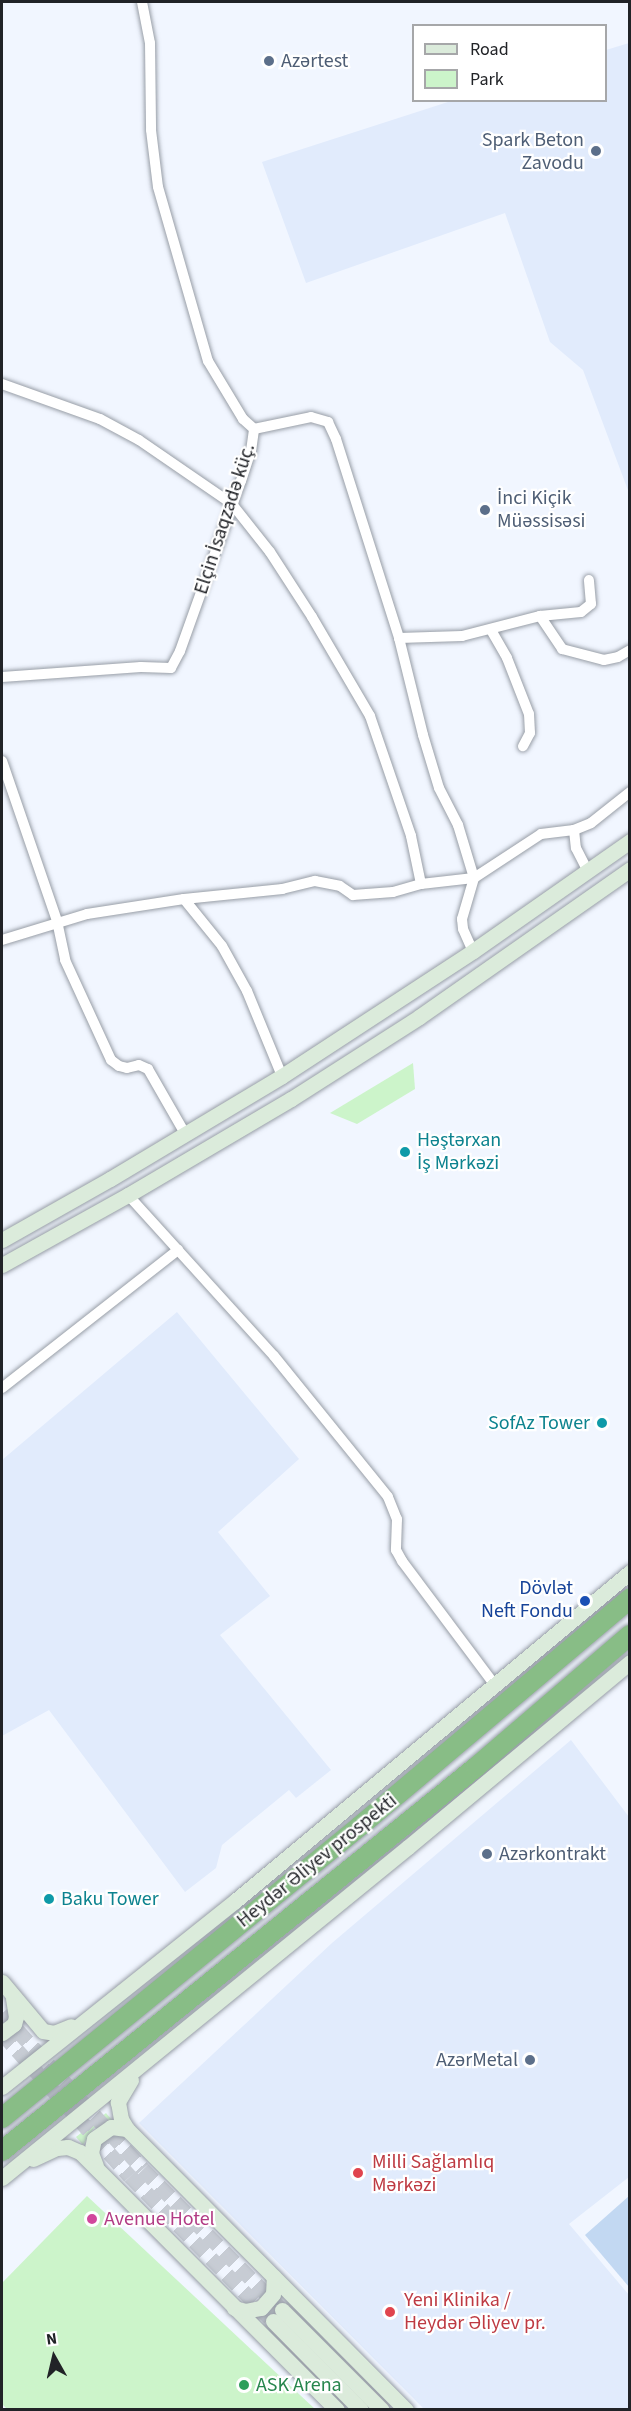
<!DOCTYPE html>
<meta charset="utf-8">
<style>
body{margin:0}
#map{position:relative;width:631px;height:2411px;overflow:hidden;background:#f1f6ff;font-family:"Source Sans 3",sans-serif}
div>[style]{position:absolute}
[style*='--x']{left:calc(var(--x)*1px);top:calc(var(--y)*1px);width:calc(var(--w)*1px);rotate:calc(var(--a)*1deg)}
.built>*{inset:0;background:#e1ebfc}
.green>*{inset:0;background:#ccf4ca}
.water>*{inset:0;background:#c2d8f2}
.secondary-tunnel>*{height:15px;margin-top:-7.5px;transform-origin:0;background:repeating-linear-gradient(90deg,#c7ccd4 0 15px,transparent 0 23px)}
.roads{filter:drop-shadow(0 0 2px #989ea7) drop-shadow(0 0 2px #989ea7)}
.street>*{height:10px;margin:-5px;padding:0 5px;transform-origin:5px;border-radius:5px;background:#fff}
.secondary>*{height:15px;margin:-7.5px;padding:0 7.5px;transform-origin:7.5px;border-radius:7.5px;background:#dbebdb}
.highway>*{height:20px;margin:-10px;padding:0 10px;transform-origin:10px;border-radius:10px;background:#88bd86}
.dots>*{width:16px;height:16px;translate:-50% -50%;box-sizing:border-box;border:3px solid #fff;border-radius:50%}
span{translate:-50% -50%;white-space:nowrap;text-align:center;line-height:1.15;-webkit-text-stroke:4.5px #fff;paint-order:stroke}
.service-label{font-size:20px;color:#4e5e75}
.left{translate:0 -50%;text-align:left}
.right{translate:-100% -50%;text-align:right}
.street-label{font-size:20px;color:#212327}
.culture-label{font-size:20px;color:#0d838f}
.transit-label{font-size:20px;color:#164399}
.health-label{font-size:20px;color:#be3a42}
.hotel-label{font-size:20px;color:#b23c85}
.leisure-label{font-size:20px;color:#27864d}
.frame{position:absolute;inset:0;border:3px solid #212327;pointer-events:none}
.legend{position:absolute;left:412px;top:24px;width:195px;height:78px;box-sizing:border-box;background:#fff;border:2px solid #a6a7a9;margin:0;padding:8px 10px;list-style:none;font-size:18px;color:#212327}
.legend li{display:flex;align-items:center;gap:12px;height:30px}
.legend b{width:30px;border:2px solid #a6a7a9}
.north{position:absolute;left:24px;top:2327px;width:60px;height:60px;-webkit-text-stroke:4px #fff;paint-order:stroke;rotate:352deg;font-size:16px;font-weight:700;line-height:24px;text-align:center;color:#212327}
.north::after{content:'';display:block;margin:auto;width:21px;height:27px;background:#212327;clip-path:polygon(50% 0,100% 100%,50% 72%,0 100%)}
</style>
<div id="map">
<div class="built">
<i style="clip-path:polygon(629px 43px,630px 43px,629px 493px,583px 370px,550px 342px,505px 213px,306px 283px,262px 162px,451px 101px,606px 100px,606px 50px)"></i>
<i style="clip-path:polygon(177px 1312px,299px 1459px,218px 1532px,270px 1596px,220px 1635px,331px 1770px,296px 1798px,289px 1790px,222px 1845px,216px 1868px,185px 1892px,49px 1710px,2px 1736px,2px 1460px)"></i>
<i style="clip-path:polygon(571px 1740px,629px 1817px,629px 2177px,569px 2224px,629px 2295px,629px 2409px,424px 2409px,139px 2123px,332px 1943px)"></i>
</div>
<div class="green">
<i style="clip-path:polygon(413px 1063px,415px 1089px,357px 1124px,330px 1113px)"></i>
<i style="clip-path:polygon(106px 2113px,112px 2120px,94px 2128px,83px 2145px,76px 2137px)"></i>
<i style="clip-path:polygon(87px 2196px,315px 2409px,7px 2409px,2px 2404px,2px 2283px)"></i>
</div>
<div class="water">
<i style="clip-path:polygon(629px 2196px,629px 2287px,585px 2235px)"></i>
</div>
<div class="secondary-tunnel">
<i style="--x:2;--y:2013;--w:210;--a:47.9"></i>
<i style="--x:143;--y:2169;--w:198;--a:45.4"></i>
<i style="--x:2;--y:2033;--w:192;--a:48.2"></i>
<i style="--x:130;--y:2176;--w:204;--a:45.4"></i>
</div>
<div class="roads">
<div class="street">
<i style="--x:142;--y:2;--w:42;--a:79"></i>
<i style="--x:150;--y:43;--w:87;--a:89.3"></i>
<i style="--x:151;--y:130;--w:57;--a:83"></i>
<i style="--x:158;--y:187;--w:181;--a:74"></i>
<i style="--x:208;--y:361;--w:68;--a:58.9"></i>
<i style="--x:243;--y:419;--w:15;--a:42"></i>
<i style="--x:2;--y:384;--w:104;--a:19.7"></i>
<i style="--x:100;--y:419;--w:44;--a:28.3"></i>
<i style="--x:139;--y:440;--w:113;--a:34.5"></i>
<i style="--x:232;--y:504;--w:61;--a:51.6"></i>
<i style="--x:270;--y:552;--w:77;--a:57.1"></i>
<i style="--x:312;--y:617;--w:115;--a:59.6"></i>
<i style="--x:370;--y:716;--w:127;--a:71.1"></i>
<i style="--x:411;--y:836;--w:49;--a:78.2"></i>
<i style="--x:254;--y:429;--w:58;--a:-11.9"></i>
<i style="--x:311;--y:417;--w:18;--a:16"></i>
<i style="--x:328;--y:422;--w:19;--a:65"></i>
<i style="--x:336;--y:439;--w:209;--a:72.4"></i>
<i style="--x:399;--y:638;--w:100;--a:76.1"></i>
<i style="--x:423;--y:735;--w:55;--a:73.2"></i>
<i style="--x:439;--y:788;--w:42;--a:62.8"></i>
<i style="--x:458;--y:825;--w:55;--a:73.2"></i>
<i style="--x:474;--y:878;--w:43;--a:106.3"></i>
<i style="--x:462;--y:919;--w:10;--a:84"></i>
<i style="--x:463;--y:929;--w:24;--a:66"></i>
<i style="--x:540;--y:616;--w:40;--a:56"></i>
<i style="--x:562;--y:649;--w:43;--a:14.7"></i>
<i style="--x:604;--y:660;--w:14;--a:-12"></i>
<i style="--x:618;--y:657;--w:14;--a:-30"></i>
<i style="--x:491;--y:630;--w:32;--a:60"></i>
<i style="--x:507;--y:658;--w:60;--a:68.6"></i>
<i style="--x:529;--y:714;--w:19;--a:87"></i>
<i style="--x:530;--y:733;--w:15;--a:118"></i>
<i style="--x:399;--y:638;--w:63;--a:-1.8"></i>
<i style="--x:462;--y:636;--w:81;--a:-14.4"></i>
<i style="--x:540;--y:616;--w:41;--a:-5.6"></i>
<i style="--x:581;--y:612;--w:13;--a:-39"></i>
<i style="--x:591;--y:604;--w:24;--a:-95"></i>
<i style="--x:2;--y:677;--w:139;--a:-4.1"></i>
<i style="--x:141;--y:667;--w:30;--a:2"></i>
<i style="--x:171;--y:668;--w:19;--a:-62"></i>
<i style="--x:180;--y:651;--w:181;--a:-70.3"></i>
<i style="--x:241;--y:481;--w:32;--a:-72"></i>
<i style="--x:251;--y:451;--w:22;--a:-82"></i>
<i style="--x:2;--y:761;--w:169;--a:71"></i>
<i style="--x:57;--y:921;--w:40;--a:78"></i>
<i style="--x:65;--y:960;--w:110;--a:65.3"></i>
<i style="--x:111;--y:1060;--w:10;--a:37"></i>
<i style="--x:119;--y:1066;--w:8;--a:14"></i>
<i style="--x:127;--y:1068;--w:12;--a:-14"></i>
<i style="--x:139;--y:1065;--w:10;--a:24"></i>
<i style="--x:148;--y:1069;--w:76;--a:60.1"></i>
<i style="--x:574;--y:830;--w:18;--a:84"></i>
<i style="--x:576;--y:848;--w:27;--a:63"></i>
<i style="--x:184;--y:899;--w:60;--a:51"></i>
<i style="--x:222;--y:946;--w:51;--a:60.9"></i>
<i style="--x:247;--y:991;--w:92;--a:67.6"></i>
<i style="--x:2;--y:940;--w:89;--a:-17"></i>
<i style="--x:87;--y:914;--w:98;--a:-8.8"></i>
<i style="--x:184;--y:899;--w:99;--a:-5.8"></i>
<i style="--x:282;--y:889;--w:34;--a:-14"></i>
<i style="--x:315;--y:881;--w:25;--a:11"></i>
<i style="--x:340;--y:886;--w:16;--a:35"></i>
<i style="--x:353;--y:895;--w:40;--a:-4.3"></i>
<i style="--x:393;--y:892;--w:29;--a:-16"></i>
<i style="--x:421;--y:884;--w:53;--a:-6.5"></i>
<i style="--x:474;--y:878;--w:80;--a:-33.3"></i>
<i style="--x:541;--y:834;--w:33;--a:-7"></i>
<i style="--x:574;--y:830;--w:18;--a:-22"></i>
<i style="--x:591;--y:823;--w:50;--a:-38.5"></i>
<i style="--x:128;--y:1195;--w:217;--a:47.8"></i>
<i style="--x:274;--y:1356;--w:181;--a:51"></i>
<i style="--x:388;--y:1497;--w:24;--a:68"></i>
<i style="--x:397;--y:1519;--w:31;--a:92"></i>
<i style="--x:396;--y:1550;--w:13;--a:61"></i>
<i style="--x:402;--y:1561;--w:154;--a:53.2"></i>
<i style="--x:2;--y:1388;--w:224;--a:-38.1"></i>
</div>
<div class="secondary">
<i style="--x:2;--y:1240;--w:124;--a:-29.5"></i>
<i style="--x:110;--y:1179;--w:200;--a:-30.9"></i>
<i style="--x:282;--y:1076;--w:228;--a:-33.2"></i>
<i style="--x:473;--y:951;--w:192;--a:-35"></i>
<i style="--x:2;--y:1265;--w:144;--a:-29.1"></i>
<i style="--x:128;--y:1195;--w:189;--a:-30.5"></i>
<i style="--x:291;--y:1099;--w:152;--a:-32.6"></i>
<i style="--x:419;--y:1017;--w:258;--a:-35"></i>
<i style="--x:2;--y:1982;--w:64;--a:50.1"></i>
<i style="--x:43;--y:2031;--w:11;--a:10"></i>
<i style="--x:54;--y:2033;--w:18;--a:-22"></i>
<i style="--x:2;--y:2033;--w:15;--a:-37"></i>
<i style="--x:14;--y:2024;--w:7;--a:-74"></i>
<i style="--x:16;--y:2017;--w:19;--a:-99"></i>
<i style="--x:131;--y:2080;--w:26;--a:121"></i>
<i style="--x:118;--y:2102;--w:17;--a:80"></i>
<i style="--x:121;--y:2119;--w:12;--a:59"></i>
<i style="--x:127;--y:2129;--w:396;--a:45.2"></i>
<i style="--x:2;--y:2087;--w:298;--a:-38.6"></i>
<i style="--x:235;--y:1901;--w:514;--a:-39.79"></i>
<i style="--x:33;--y:2159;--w:26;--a:-25"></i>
<i style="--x:57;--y:2148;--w:11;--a:-5"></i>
<i style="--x:68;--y:2147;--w:13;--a:23"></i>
<i style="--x:80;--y:2152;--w:364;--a:45.1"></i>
<i style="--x:96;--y:2166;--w:14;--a:-111"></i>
<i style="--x:91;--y:2153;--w:14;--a:-78"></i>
<i style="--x:94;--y:2139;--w:21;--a:-35"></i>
<i style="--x:111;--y:2127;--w:16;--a:7"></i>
<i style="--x:2;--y:2178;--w:524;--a:-39.19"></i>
<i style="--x:408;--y:1847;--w:289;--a:-39.8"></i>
<i style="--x:234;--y:2308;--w:11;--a:15"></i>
<i style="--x:245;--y:2311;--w:16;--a:-11"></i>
<i style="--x:261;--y:2308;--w:18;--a:-49"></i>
<i style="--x:273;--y:2294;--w:17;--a:-87"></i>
<i style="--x:282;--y:2310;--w:141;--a:45"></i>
<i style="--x:273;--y:2321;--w:125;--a:45.3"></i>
</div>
<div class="highway">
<i style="--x:2;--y:2118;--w:462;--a:-39.2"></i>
<i style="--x:360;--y:1826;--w:353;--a:-40.1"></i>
<i style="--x:2;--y:2151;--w:610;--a:-39.01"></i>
<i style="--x:476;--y:1767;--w:203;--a:-40.6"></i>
</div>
</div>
<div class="dots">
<i style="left:269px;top:61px;background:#5c6f8a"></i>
<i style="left:596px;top:151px;background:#5c6f8a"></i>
<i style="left:485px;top:510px;background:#5c6f8a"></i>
<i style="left:405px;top:1152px;background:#0f9aa8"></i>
<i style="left:602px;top:1423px;background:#0f9aa8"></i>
<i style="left:585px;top:1601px;background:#1a4fb4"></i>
<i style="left:487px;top:1854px;background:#5c6f8a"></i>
<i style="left:49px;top:1899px;background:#0f9aa8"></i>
<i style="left:530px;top:2060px;background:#5c6f8a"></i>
<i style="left:358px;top:2173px;background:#e0444e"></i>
<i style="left:92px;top:2219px;background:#d1479c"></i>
<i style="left:390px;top:2312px;background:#e0444e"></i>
<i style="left:244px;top:2385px;background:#2e9e5b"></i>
</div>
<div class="service-label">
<span class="left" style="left:281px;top:61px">Azərtest</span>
<span class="right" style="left:584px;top:152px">Spark Beton<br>Zavodu</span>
<span class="left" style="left:497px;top:510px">İnci Kiçik<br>Müəssisəsi</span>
<span class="left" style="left:499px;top:1854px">Azərkontrakt</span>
<span class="right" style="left:518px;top:2060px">AzərMetal</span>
</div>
<div class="street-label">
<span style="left:225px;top:519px;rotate:-72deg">Elçin İsaqzadə küç.</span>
<span style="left:317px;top:1861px;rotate:-39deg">Heydər Əliyev prospekti</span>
</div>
<div class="culture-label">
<span class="left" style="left:417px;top:1152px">Həştərxan<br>İş Mərkəzi</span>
<span class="right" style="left:590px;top:1423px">SofAz Tower</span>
<span class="left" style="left:61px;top:1899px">Baku Tower</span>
</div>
<div class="transit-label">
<span class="right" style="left:573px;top:1600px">Dövlət<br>Neft Fondu</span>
</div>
<div class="health-label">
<span class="left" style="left:372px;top:2174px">Milli Sağlamlıq<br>Mərkəzi</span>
<span class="left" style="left:404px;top:2312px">Yeni Klinika /<br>Heydər Əliyev pr.</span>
</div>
<div class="hotel-label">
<span class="left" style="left:104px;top:2219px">Avenue Hotel</span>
</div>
<div class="leisure-label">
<span class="left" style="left:256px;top:2385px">ASK Arena</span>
</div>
<div class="frame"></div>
<ul class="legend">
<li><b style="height:8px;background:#dbebdb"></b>Road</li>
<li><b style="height:16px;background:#ccf4ca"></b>Park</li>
</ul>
<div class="north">N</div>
</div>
